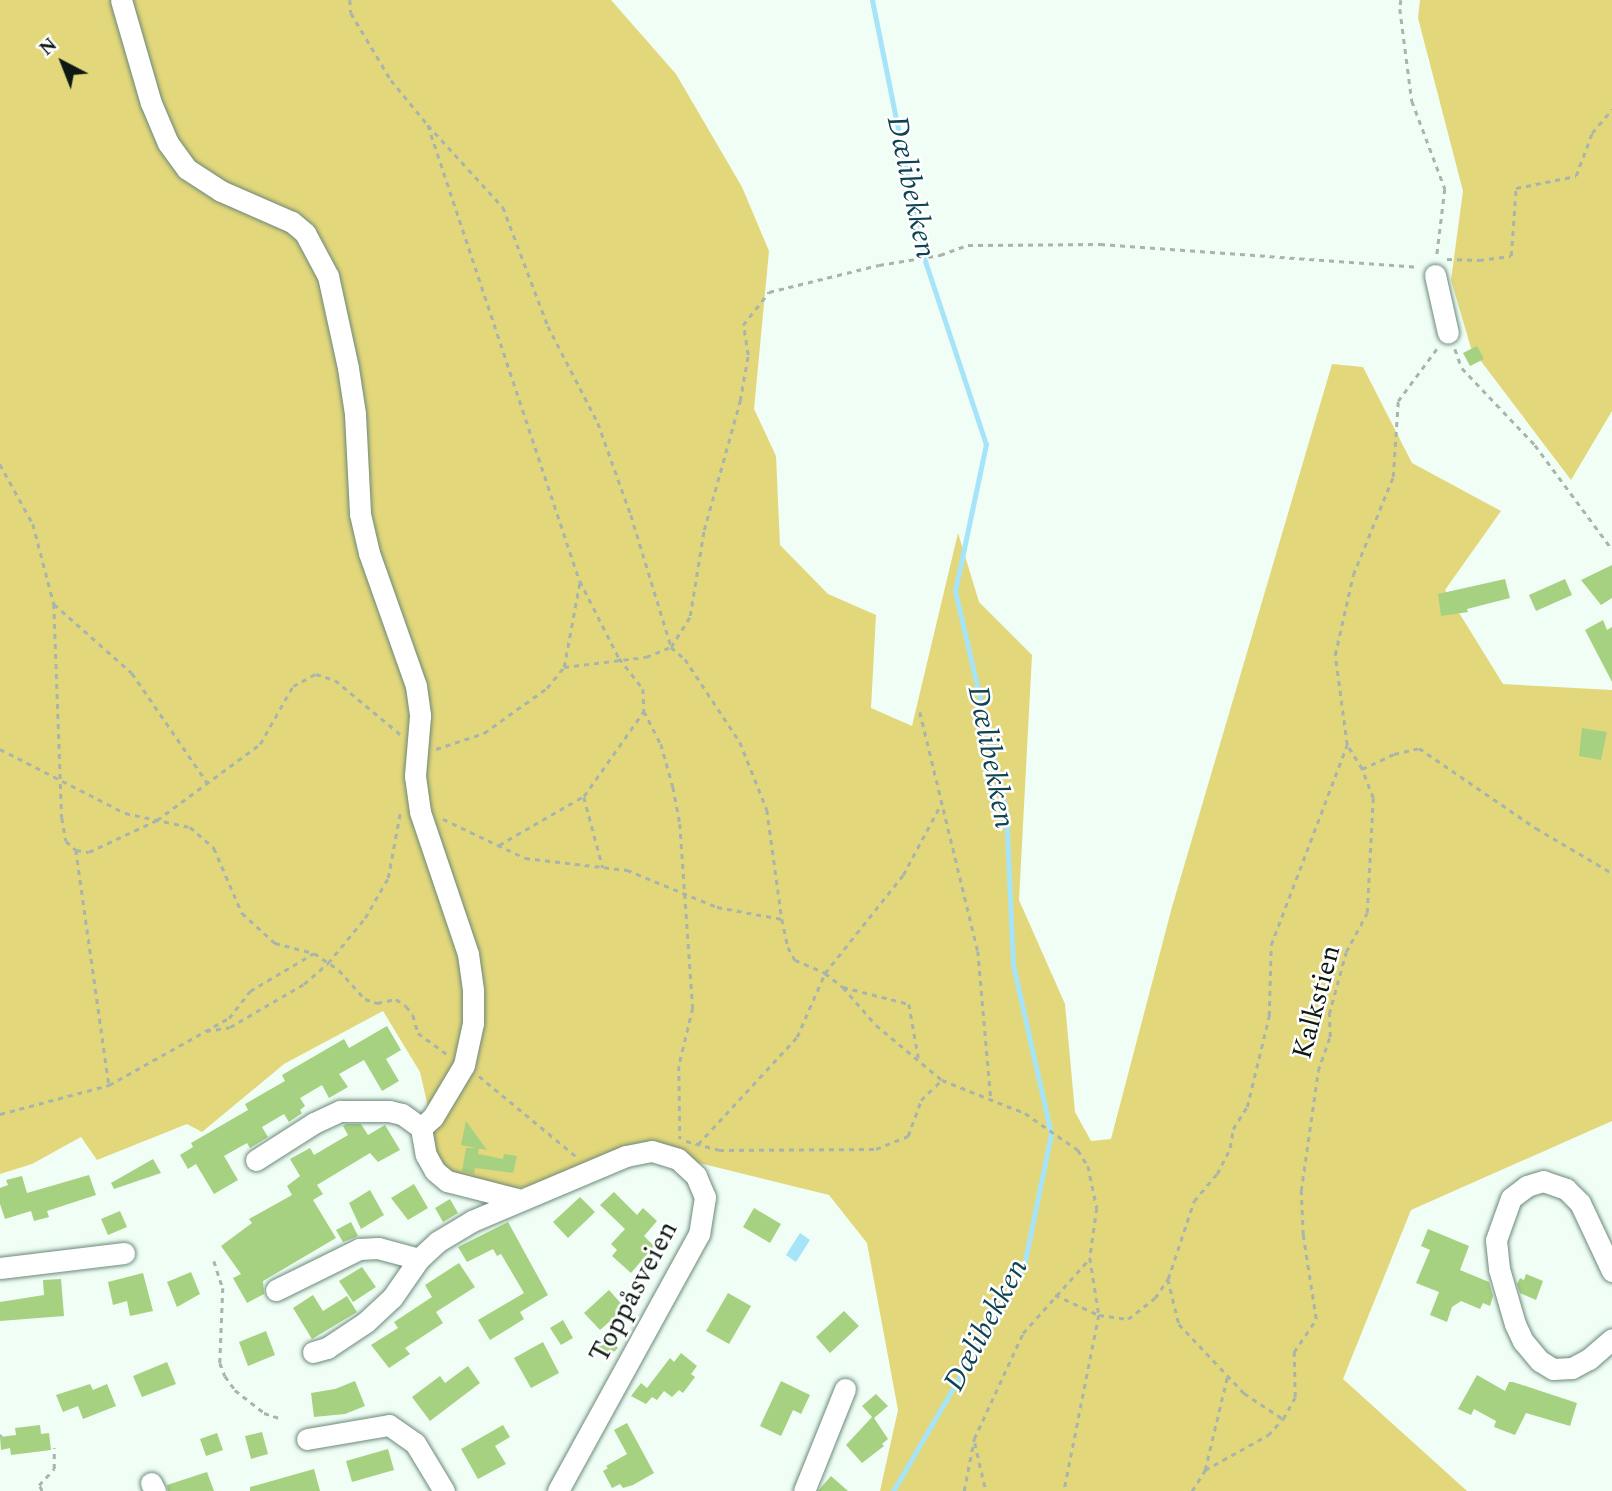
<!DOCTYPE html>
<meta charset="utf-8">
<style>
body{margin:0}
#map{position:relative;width:1612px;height:1491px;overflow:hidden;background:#f0fef6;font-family:Spectral,serif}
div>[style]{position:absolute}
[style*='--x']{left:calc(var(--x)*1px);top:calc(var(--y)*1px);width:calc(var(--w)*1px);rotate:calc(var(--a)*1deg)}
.green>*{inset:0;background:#e3d77b}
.water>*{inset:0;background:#a5e4f9}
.stream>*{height:5px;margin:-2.5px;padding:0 2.5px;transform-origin:2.5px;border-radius:2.5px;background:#a5e4f9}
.building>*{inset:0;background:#a5d181}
.path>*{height:2.5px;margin-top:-1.25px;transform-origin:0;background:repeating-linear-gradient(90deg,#a7b5ad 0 5px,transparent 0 10px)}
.roads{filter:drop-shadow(0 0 2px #6a8978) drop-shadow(0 0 2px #6a8978)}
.minor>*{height:21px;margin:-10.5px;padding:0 10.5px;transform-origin:10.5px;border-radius:10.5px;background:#fff}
span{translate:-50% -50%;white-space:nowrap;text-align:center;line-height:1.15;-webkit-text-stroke:5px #fff;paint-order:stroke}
.street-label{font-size:28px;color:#0d1913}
.water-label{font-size:30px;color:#0e4352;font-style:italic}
.north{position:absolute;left:28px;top:28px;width:70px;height:70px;-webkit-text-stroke:5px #fff;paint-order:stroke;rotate:318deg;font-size:19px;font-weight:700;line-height:28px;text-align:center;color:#0d1913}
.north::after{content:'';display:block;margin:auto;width:24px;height:32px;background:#0d1913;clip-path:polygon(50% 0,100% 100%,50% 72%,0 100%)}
</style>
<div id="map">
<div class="green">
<i style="clip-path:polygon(0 0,611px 0,676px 74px,742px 187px,769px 251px,754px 409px,776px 456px,780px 545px,828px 594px,876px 615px,871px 708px,912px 726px,958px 533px,979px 602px,1032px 655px,1019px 900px,1065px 1004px,1075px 1112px,1091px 1141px,1111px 1139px,1172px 907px,1332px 364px,1363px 367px,1412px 463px,1501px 511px,1445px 590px,1503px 684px,1612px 690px,1612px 1121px,1411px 1210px,1343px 1379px,1467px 1491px,880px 1491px,898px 1410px,867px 1243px,829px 1195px,691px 1161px,653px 1143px,533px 1186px,507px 1189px,452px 1178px,432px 1153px,433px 1129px,420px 1072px,383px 1011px,284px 1064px,202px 1132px,187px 1124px,97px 1160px,81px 1137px,32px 1164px,0 1174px)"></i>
<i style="clip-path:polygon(1420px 0,1612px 0,1612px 411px,1571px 480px,1471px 348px,1451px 280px,1463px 191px,1418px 18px)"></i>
</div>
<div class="water">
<i style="clip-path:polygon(800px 1233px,810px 1240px,796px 1262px,786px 1255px)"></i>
</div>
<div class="stream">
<i style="--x:872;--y:0;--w:263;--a:78.6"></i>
<i style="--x:924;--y:258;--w:196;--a:71.6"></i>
<i style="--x:986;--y:444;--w:150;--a:101.9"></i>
<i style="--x:955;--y:591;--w:226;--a:76.9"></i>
<i style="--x:1006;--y:811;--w:154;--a:87.4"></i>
<i style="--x:1013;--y:965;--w:173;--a:77.3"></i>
<i style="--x:1051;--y:1134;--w:135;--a:101.6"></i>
<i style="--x:1024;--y:1266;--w:260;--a:120.2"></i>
</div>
<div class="building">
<i style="clip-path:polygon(1477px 346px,1484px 359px,1470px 366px,1463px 353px)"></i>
<i style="clip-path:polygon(1612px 565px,1612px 598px,1601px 605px,1581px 580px)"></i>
<i style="clip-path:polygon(1505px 579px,1510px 598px,1467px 609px,1468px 612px,1441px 616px,1438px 594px)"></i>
<i style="clip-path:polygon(1565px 579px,1572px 595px,1536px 611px,1529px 595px)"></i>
<i style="clip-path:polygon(1603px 620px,1607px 630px,1612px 627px,1612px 682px,1585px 630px)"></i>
<i style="clip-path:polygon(1582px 728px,1607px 732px,1601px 760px,1579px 756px)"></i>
<i style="clip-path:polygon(387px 1026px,401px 1050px,386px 1059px,399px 1081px,382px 1091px,364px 1060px,339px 1074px,348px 1087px,329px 1098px,322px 1085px,300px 1098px,305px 1106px,300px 1110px,302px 1113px,289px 1122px,284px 1114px,262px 1127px,268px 1137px,250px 1148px,247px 1143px,224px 1156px,238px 1180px,214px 1194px,196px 1164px,188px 1169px,180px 1155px,193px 1147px,191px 1143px,248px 1110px,245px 1104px,285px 1081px,282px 1075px,344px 1039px,349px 1048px)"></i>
<i style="clip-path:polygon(466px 1121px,487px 1150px,461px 1145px)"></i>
<i style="clip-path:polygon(346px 1124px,361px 1124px,368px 1135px,385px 1125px,400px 1150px,378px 1162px,370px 1153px,317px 1185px,323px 1194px,313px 1200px,336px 1238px,263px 1281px,264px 1294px,247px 1303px,233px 1278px,241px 1274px,221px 1246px,252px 1223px,249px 1219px,292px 1195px,287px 1186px,300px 1176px,290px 1159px,310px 1148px,314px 1155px,348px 1135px,343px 1126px)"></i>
<i style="clip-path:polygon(466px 1148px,479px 1148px,478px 1154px,503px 1159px,504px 1154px,517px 1156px,513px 1173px,475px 1168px,474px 1174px,462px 1171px)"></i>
<i style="clip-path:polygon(153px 1159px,161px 1173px,114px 1189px,111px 1183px)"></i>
<i style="clip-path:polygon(89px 1175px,96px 1195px,47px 1211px,49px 1217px,34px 1221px,31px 1211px,5px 1219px,0 1204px,0 1188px,8px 1185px,6px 1180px,22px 1176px,27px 1193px)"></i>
<i style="clip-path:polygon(414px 1184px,428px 1208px,408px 1220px,391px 1198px)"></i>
<i style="clip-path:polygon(370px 1190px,384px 1215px,361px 1229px,349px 1203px)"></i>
<i style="clip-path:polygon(614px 1192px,637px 1215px,643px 1208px,657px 1221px,644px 1236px,654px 1246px,631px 1273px,612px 1256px,617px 1250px,611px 1244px,625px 1229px,600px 1205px)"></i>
<i style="clip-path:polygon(580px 1197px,595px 1212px,568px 1238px,553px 1222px)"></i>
<i style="clip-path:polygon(450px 1199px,458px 1213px,443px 1222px,435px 1208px)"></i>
<i style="clip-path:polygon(754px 1208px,781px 1224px,770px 1243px,743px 1227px)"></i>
<i style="clip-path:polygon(120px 1211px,127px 1227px,108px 1235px,101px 1219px)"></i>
<i style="clip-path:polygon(351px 1222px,358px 1236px,343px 1242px,336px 1230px)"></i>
<i style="clip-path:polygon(508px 1222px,548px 1295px,520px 1312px,524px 1319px,490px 1340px,478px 1320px,524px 1293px,501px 1254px,497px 1256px,493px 1249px,467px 1262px,458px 1247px)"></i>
<i style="clip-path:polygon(1428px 1229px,1469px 1246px,1460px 1270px,1489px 1282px,1493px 1296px,1490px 1306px,1483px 1303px,1480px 1309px,1461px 1301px,1452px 1307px,1447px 1322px,1430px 1315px,1439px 1292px,1416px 1283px,1430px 1250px,1421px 1246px)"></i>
<i style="clip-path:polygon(459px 1263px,475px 1287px,436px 1312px,443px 1323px,405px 1348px,410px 1354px,389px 1368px,371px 1345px,398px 1328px,394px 1322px,432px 1297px,425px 1285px)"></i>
<i style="clip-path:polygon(362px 1267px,376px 1287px,353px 1302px,339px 1281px)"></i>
<i style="clip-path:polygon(191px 1272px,200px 1294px,177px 1307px,167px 1282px)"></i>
<i style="clip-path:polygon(143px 1273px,153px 1311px,130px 1316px,127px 1301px,113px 1305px,108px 1282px)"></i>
<i style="clip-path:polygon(1526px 1274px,1543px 1281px,1536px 1300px,1520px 1293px,1517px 1284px,1520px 1278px,1524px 1280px)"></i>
<i style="clip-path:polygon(61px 1279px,64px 1316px,0 1321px,0 1302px,44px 1295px,43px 1280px)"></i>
<i style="clip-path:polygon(609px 1290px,625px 1308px,600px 1330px,584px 1313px)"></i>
<i style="clip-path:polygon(728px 1293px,751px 1306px,729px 1344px,706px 1331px)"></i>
<i style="clip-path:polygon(313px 1295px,323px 1311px,347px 1296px,357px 1312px,312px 1339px,293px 1308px)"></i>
<i style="clip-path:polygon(844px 1311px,859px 1326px,830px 1353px,816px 1337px)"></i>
<i style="clip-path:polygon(563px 1320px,573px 1338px,561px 1345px,550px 1328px)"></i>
<i style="clip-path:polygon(266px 1331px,275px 1355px,248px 1366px,239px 1342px)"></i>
<i style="clip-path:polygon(609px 1338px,618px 1348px,607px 1359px,597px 1348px)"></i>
<i style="clip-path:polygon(543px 1342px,559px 1373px,531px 1388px,514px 1358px)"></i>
<i style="clip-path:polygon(681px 1353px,697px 1366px,691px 1374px,695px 1377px,683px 1393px,679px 1390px,672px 1397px,664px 1391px,657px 1400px,652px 1397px,646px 1404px,631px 1396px,641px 1383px,647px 1388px,670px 1358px,674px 1362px)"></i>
<i style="clip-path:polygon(167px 1362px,176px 1384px,142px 1397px,133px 1376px)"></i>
<i style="clip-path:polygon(468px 1366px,480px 1383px,430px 1421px,412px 1397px,440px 1376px,445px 1383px)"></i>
<i style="clip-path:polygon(1477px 1375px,1505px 1391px,1509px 1382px,1513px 1382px,1577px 1403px,1570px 1426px,1526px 1413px,1515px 1435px,1494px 1427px,1496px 1421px,1474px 1409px,1471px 1415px,1458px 1409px)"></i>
<i style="clip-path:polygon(355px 1381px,365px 1406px,345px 1414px,314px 1417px,311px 1393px,335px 1389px)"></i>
<i style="clip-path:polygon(781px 1381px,810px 1395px,801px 1414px,793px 1410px,781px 1436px,760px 1426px)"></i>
<i style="clip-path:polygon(90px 1384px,93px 1390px,107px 1384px,116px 1406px,83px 1419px,78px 1406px,63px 1412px,56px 1395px)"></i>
<i style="clip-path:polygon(876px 1394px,888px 1406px,874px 1418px,888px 1439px,882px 1444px,884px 1446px,862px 1463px,846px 1445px,872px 1417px,862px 1406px)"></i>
<i style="clip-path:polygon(627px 1423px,654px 1473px,633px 1485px,623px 1488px,620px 1484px,612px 1488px,603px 1471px,608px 1468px,606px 1466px,627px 1454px,614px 1430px)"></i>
<i style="clip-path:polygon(40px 1425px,41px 1434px,49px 1433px,51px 1450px,11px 1455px,10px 1448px,1px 1450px,0 1437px,16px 1435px,15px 1428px)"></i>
<i style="clip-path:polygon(503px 1425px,510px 1437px,495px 1446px,506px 1464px,478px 1479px,461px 1449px)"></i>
<i style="clip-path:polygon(262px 1432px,268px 1454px,251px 1459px,245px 1436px)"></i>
<i style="clip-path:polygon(217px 1433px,223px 1450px,206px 1456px,200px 1439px)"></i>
<i style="clip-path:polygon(388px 1449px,394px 1470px,352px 1482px,346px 1461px)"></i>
<i style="clip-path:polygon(314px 1469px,320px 1491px,250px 1491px,250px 1487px)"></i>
<i style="clip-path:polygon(207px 1472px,214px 1491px,168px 1491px,167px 1485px)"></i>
<i style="clip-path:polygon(831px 1476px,848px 1491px,818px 1491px)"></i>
</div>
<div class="path">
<i style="--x:350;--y:0;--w:13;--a:86"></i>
<i style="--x:351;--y:13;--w:78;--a:59.2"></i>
<i style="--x:391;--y:80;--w:58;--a:50.6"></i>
<i style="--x:428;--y:125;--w:111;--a:47.6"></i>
<i style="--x:503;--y:207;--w:127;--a:69.3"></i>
<i style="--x:548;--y:326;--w:109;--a:62.7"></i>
<i style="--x:598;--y:423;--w:98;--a:70.3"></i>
<i style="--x:631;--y:515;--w:137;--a:73"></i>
<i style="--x:1401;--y:0;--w:9;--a:96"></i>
<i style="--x:1400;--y:9;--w:93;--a:82.6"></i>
<i style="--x:1412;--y:101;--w:94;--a:69.4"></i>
<i style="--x:1445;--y:189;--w:66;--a:96.9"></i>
<i style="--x:428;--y:125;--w:481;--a:71.6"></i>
<i style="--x:580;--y:581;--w:86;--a:63.1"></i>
<i style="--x:619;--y:658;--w:39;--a:52"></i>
<i style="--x:643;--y:689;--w:22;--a:87"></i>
<i style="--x:644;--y:711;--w:37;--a:63"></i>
<i style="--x:661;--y:744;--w:45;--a:74.4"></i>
<i style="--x:673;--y:787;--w:38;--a:79"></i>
<i style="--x:680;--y:824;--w:184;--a:86"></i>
<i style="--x:693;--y:1008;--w:60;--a:103.6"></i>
<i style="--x:679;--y:1066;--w:73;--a:89.2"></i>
<i style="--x:1447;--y:259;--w:32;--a:2"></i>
<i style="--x:1479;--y:260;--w:32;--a:-7"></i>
<i style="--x:1511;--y:256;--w:68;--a:-85.8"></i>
<i style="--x:1516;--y:188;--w:61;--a:-11.3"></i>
<i style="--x:1576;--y:176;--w:46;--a:-69.6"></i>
<i style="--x:1592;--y:133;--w:31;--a:-50"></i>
<i style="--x:1455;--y:349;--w:20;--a:70"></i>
<i style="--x:1462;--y:368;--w:106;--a:46.5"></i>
<i style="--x:1535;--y:445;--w:129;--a:53.5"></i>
<i style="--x:0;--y:464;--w:68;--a:61.2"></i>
<i style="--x:33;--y:524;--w:83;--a:75.3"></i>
<i style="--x:54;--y:604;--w:214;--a:87.9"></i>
<i style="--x:62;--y:818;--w:23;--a:80"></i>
<i style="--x:66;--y:841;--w:13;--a:42"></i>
<i style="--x:76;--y:850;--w:13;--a:9"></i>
<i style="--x:89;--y:852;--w:75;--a:-25.2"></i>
<i style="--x:157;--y:820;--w:128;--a:-36.4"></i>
<i style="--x:260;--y:744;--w:67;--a:-60.4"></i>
<i style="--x:293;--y:686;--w:26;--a:-28"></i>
<i style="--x:316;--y:674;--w:20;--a:18"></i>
<i style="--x:335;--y:680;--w:85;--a:39.7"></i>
<i style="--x:54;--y:604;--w:104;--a:41.5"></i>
<i style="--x:132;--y:673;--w:132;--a:55.5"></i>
<i style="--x:671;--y:647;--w:36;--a:-58"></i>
<i style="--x:690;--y:616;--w:87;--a:-80.8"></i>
<i style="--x:704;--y:530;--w:134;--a:-74.4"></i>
<i style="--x:740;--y:401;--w:47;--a:-80.1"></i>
<i style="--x:748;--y:355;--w:30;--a:-99"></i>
<i style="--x:743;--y:325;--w:42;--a:-51.8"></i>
<i style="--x:769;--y:292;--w:113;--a:-13.8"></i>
<i style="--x:879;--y:265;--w:62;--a:-9.3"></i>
<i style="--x:940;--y:255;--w:30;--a:-20"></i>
<i style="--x:968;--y:245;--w:132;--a:-0.4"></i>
<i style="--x:1100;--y:244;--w:318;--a:4.1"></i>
<i style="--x:564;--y:667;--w:87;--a:-79.5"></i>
<i style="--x:920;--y:712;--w:246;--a:76.4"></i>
<i style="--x:978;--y:951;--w:150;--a:85"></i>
<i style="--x:0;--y:749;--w:140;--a:27.1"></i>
<i style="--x:125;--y:813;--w:66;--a:12.2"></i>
<i style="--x:190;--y:827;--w:32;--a:41"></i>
<i style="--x:214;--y:848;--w:71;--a:66.7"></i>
<i style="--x:242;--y:913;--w:45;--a:42.3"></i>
<i style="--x:275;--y:943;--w:40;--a:14.4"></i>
<i style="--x:314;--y:953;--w:30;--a:34"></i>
<i style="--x:339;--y:970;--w:39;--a:48"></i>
<i style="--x:365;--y:999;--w:13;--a:18"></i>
<i style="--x:377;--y:1003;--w:19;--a:-12"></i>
<i style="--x:396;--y:999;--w:12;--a:35"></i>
<i style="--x:406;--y:1006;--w:11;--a:52"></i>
<i style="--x:413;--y:1015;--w:19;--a:74"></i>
<i style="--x:418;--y:1033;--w:37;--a:36"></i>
<i style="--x:436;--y:749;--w:51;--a:-18.4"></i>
<i style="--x:484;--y:733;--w:77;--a:-35.5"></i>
<i style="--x:547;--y:688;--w:27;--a:-51"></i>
<i style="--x:564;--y:667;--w:83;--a:-7"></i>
<i style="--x:646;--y:657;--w:27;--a:-22"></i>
<i style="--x:671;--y:647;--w:18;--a:41"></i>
<i style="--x:685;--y:659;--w:100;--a:56.5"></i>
<i style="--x:740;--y:742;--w:73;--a:68.3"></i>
<i style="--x:767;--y:810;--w:110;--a:82.2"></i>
<i style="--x:782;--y:919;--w:29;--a:78"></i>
<i style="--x:788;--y:947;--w:15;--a:62"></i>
<i style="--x:795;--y:960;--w:33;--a:23"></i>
<i style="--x:825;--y:973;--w:23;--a:38"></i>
<i style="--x:843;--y:987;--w:50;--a:49"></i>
<i style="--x:876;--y:1025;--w:86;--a:39.8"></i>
<i style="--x:942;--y:1080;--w:89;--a:21.7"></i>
<i style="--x:1025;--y:1113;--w:65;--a:34.9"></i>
<i style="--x:1078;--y:1150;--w:19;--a:58"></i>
<i style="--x:1088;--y:1166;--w:43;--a:77.9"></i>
<i style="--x:1097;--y:1208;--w:50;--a:98"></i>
<i style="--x:1090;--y:1258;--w:58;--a:81"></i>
<i style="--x:1099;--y:1315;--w:179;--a:101.2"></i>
<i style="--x:1362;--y:769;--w:35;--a:-25"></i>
<i style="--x:1394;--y:754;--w:26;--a:-13"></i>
<i style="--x:1419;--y:748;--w:142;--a:34.4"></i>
<i style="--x:1536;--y:828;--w:88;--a:30.6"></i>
<i style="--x:584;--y:797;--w:73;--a:75"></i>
<i style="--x:443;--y:819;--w:91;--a:25.4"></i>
<i style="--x:525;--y:858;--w:103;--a:6.7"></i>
<i style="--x:627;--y:870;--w:97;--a:22.3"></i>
<i style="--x:717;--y:907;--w:66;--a:10.5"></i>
<i style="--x:499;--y:845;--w:98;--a:-30"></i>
<i style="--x:584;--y:796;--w:104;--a:-54.8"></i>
<i style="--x:76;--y:850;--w:237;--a:82"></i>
<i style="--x:843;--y:987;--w:68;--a:14.4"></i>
<i style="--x:909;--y:1004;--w:58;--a:80"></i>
<i style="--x:206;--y:1031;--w:24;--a:-9"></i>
<i style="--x:230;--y:1027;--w:86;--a:-30.2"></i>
<i style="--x:304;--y:984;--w:32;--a:-41"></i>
<i style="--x:328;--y:963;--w:58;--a:-50.6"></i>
<i style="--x:365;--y:918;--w:46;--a:-60.1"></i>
<i style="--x:388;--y:878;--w:66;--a:-79.5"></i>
<i style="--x:479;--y:1076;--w:127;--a:39.6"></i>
<i style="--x:0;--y:1114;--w:113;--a:-14.9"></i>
<i style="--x:109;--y:1085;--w:137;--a:-29.2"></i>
<i style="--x:229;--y:1018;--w:34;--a:-52"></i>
<i style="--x:250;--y:991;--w:74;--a:-30.7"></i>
<i style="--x:686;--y:1141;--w:34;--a:15"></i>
<i style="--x:719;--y:1150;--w:157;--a:-0.4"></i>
<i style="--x:876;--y:1149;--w:35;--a:-22"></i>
<i style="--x:908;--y:1136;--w:38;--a:-70"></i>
<i style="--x:921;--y:1100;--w:28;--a:-44"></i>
<i style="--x:698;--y:1144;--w:146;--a:-47.2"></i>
<i style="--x:797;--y:1037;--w:70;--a:-66.4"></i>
<i style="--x:825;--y:973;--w:125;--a:-51.5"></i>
<i style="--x:903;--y:875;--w:81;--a:-61.8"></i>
<i style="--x:214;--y:1261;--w:28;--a:72"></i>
<i style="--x:223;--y:1288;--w:75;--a:92.3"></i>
<i style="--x:220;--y:1363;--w:14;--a:69"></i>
<i style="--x:225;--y:1376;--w:17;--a:54"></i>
<i style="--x:235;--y:1390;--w:37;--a:38"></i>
<i style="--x:264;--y:1413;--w:19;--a:18"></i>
<i style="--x:1168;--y:1279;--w:46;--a:76.3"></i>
<i style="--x:1179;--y:1324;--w:95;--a:46.7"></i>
<i style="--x:1244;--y:1393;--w:47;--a:33.7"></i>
<i style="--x:1055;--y:1295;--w:48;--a:24.4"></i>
<i style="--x:1099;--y:1315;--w:29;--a:8"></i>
<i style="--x:1128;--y:1319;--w:34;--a:-38"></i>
<i style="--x:1155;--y:1298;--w:23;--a:-56"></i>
<i style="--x:1168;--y:1279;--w:82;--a:-71.6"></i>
<i style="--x:1194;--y:1201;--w:35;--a:-50"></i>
<i style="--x:1217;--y:1174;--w:29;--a:-63"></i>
<i style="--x:1230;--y:1148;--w:19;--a:-81"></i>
<i style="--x:1233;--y:1129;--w:26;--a:-58"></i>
<i style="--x:1247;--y:1107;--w:94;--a:-76.4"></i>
<i style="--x:1269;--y:1016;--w:71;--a:-88.4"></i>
<i style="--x:1271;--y:945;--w:214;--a:-69.2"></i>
<i style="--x:0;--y:1436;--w:2;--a:-27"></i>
<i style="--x:975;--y:1443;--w:49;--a:77.1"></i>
<i style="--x:1205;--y:1470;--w:95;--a:-76.6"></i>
<i style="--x:42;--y:1491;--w:7;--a:-117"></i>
<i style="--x:39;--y:1485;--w:22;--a:-47"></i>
<i style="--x:54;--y:1469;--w:21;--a:-90"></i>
<i style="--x:964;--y:1491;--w:53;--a:-79.1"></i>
<i style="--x:974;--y:1439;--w:117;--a:-65.2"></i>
<i style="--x:1023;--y:1333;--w:101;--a:-48.2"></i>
<i style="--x:1192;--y:1491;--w:25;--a:-58"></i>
<i style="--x:1205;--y:1470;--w:72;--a:-29.1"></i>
<i style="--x:1268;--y:1435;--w:22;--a:-47"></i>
<i style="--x:1283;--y:1419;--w:25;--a:-61"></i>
<i style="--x:1295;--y:1397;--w:45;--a:-91.3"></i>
<i style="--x:1294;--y:1352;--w:40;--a:-56"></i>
<i style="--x:1316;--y:1319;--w:85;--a:-98.8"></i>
<i style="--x:1303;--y:1235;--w:44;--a:-92.6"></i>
<i style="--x:1301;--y:1191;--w:121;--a:-81.9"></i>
<i style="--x:1318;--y:1071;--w:36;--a:-71"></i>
<i style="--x:1330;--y:1037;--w:23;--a:-92"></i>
<i style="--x:1329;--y:1014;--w:64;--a:-74.7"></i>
<i style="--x:1346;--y:952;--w:44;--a:-61.7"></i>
<i style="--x:1367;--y:913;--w:115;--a:-87"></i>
<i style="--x:1373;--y:798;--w:31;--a:-111"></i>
<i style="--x:1362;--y:769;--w:28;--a:-122"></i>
<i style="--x:1347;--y:745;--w:91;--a:-97.6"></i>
<i style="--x:1335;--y:655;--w:82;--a:-77.3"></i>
<i style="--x:1353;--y:575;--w:106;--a:-67.8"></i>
<i style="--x:1393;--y:477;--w:76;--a:-86.2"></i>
<i style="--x:1398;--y:401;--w:67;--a:-53.5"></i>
</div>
<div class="roads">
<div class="minor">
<i style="--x:121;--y:0;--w:107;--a:73.8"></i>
<i style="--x:151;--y:103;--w:43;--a:67"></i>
<i style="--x:168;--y:143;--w:32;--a:54"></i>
<i style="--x:187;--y:169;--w:40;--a:32.9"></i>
<i style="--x:221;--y:191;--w:77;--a:23.6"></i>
<i style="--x:292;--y:222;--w:17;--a:40"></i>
<i style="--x:305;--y:233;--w:49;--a:61.9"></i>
<i style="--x:328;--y:276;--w:94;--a:77.7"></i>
<i style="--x:348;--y:368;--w:47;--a:81.3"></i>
<i style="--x:355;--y:414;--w:100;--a:87.1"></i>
<i style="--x:360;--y:514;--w:40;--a:77"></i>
<i style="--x:369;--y:553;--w:141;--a:70.5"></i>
<i style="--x:416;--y:686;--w:30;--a:82"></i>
<i style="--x:420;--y:716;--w:60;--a:94.8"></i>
<i style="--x:415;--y:776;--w:36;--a:82"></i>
<i style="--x:420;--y:812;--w:150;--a:71.3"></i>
<i style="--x:468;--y:954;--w:36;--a:82"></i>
<i style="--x:473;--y:990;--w:33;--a:90"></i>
<i style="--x:473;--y:1023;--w:43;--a:102.1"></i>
<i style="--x:464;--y:1065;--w:61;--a:120.8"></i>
<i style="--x:433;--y:1117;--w:16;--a:137"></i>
<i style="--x:1435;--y:275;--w:59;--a:77.4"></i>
<i style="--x:256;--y:1160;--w:69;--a:-32.5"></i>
<i style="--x:314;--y:1123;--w:29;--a:-25"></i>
<i style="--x:340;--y:1111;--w:49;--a:0"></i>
<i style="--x:389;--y:1111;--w:13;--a:13"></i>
<i style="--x:402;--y:1114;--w:24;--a:36"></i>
<i style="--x:421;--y:1128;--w:27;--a:80"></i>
<i style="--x:426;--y:1155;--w:18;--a:61"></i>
<i style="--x:435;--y:1171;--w:16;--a:40"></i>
<i style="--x:447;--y:1181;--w:72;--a:14.4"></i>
<i style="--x:0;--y:1268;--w:125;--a:-6.9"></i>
<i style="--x:1612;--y:1271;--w:75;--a:-115.2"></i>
<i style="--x:1580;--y:1203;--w:20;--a:-135"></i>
<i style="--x:1566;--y:1189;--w:24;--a:-161"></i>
<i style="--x:1543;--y:1181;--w:17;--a:163"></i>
<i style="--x:1527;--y:1186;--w:20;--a:143"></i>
<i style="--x:1511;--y:1198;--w:45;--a:109.7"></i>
<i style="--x:1496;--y:1240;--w:29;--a:84"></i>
<i style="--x:1499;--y:1269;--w:57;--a:73.8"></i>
<i style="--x:1515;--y:1324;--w:19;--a:65"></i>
<i style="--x:1523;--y:1341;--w:26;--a:50"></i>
<i style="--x:1540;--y:1361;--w:15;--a:32"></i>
<i style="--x:1553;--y:1369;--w:19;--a:-3"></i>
<i style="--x:1572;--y:1368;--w:19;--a:-28"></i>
<i style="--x:1589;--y:1359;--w:30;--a:-41"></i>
<i style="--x:276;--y:1290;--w:93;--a:-26.3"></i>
<i style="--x:359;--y:1249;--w:19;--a:-3"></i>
<i style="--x:378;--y:1248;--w:42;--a:15"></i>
<i style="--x:313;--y:1352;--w:15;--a:-16"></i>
<i style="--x:327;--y:1348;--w:47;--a:-33.7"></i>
<i style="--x:366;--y:1322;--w:35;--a:-43"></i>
<i style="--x:392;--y:1298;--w:47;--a:-55.3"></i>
<i style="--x:419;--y:1259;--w:25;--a:-43"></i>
<i style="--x:437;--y:1242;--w:41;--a:-31"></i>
<i style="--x:472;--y:1221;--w:167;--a:-22.9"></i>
<i style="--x:626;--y:1156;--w:26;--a:-11"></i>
<i style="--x:652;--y:1151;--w:27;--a:17"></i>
<i style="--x:678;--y:1159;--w:25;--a:43"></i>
<i style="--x:696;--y:1176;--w:23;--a:67"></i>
<i style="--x:705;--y:1197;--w:37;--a:99"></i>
<i style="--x:699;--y:1234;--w:293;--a:118.8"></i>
<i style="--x:307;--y:1439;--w:83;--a:-9.7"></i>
<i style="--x:389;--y:1425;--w:32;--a:35"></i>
<i style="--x:415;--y:1443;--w:56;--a:58.9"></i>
<i style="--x:151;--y:1483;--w:9;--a:63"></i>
<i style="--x:804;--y:1491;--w:110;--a:-68.1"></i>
</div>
</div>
<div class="street-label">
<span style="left:1317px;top:1002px;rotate:-75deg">Kalkstien</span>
<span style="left:634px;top:1292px;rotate:-62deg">Toppåsveien</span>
</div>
<div class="water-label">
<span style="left:911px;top:187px;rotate:78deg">Dælibekken</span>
<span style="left:991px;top:757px;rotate:79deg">Dælibekken</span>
<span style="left:986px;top:1325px;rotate:-62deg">Dælibekken</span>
</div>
<div class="north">N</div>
</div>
